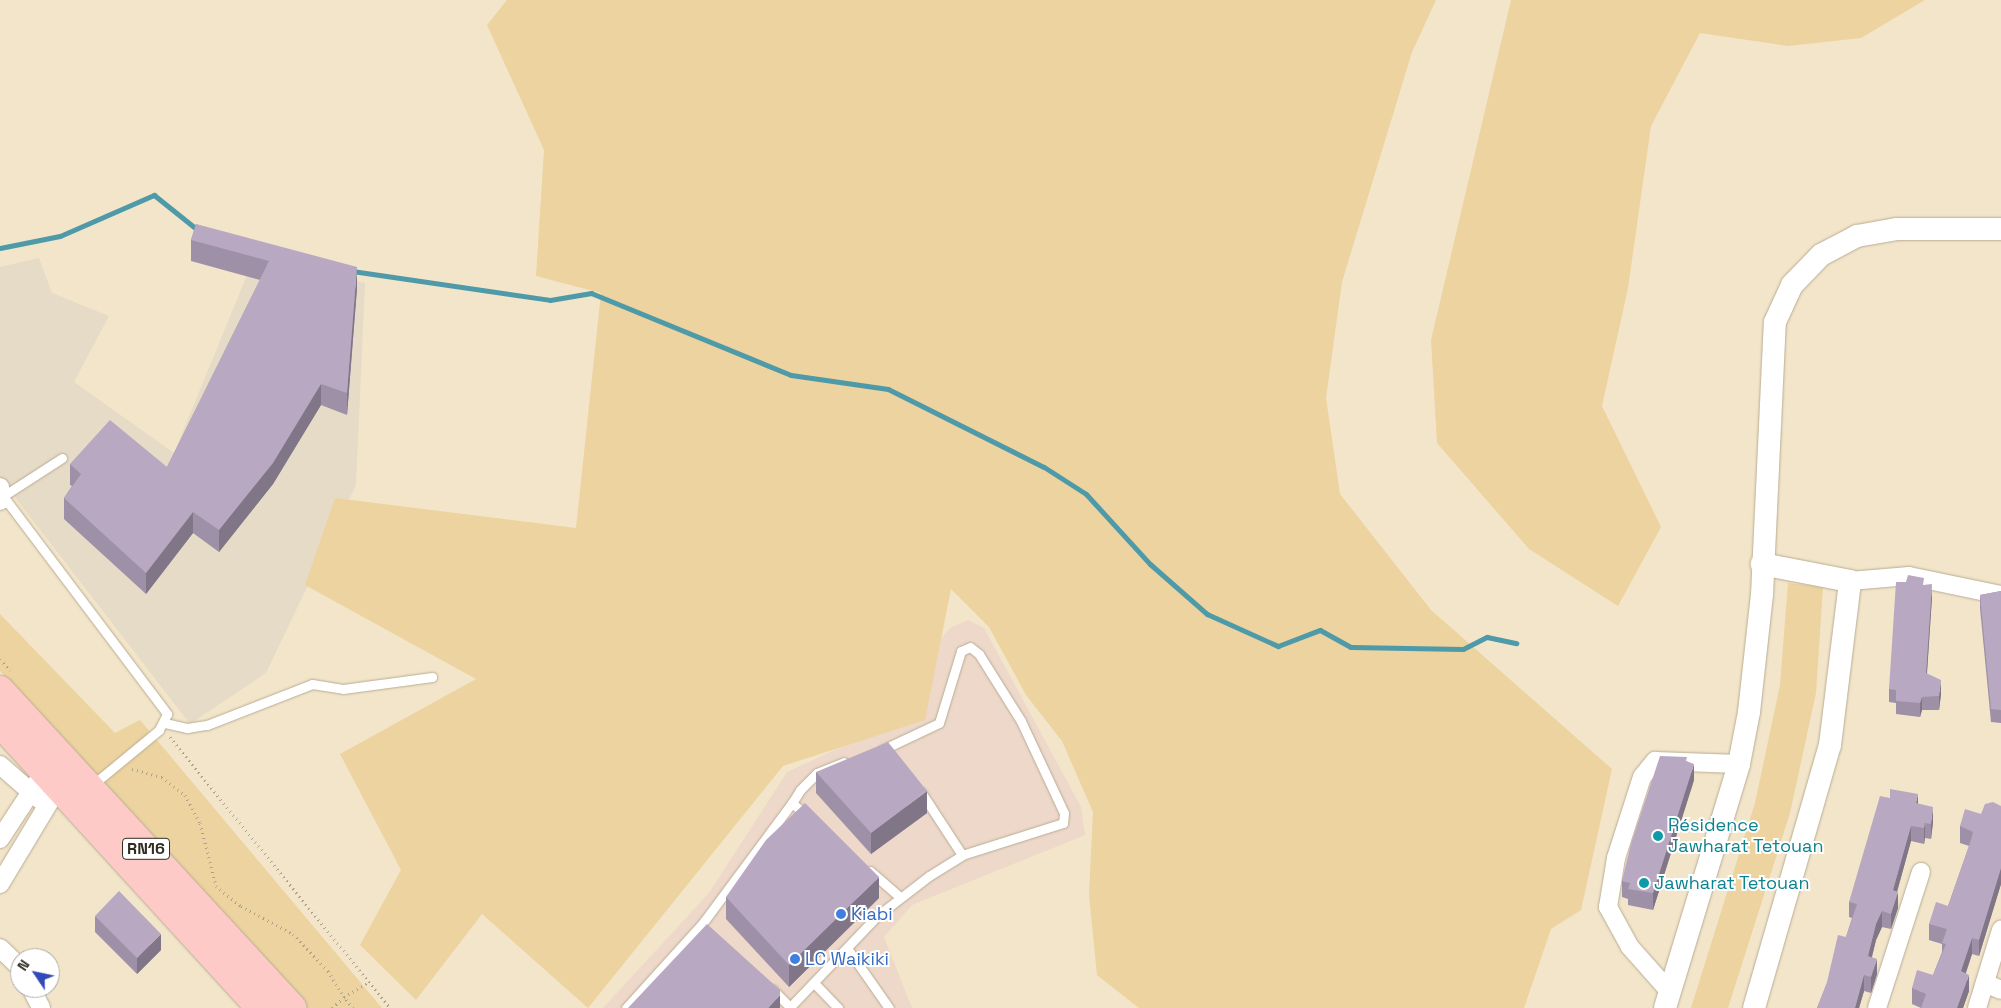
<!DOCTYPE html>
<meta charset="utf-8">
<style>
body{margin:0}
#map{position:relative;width:2001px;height:1008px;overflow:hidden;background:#f2e5ca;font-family:"Space Grotesk",sans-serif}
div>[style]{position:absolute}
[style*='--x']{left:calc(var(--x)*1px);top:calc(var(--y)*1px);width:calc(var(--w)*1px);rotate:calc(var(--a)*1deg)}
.commercial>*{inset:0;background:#edd8ca}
.industrial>*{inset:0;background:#e6dbc7}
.green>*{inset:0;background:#ecd39f}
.stream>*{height:5px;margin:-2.5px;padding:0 2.5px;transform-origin:2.5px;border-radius:2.5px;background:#4e9aa8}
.path>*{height:3px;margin-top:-1.5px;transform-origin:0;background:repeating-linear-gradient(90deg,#aba28c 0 1px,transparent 0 5px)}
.roads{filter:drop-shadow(0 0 1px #b9ac93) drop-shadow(0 0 1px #b9ac93)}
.service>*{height:9px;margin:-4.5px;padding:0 4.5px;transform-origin:4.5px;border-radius:4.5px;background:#fff}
.minor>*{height:18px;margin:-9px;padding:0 9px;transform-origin:9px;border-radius:9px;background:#fff}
.tertiary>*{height:22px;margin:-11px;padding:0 11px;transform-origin:11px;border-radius:11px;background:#fff}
.trunk>*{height:28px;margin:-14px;padding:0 14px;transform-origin:14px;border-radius:14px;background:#fecac8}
.wall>*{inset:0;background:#9e90a6}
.shaded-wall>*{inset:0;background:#817687}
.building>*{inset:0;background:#b8a8c1}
.dots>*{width:14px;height:14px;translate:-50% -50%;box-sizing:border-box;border:2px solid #fff;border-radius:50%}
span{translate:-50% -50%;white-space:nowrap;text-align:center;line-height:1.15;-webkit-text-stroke:4px #fff;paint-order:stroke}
.shield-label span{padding:1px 4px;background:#fff;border:1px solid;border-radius:4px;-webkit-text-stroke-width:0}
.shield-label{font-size:16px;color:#312d22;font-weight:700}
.culture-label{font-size:18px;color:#0d838f}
.left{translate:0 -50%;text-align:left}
.shop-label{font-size:18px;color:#366cbe}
.north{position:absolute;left:10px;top:948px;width:50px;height:50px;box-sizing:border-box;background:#fff;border:1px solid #adaba7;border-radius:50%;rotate:304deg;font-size:14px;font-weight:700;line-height:20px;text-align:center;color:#312d22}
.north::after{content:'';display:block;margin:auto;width:18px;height:22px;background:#3149ba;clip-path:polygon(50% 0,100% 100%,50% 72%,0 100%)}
</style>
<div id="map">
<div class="commercial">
<i style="clip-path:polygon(968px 620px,984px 628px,1081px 807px,1085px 835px,912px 905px,884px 937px,912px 1008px,603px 1008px,709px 893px,787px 772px,918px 712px,935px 646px,950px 628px)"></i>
</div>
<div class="industrial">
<i style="clip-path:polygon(39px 258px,52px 293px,109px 316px,74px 382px,174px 453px,254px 258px,365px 283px,356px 485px,266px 673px,190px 724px,0 478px,0 267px)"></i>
</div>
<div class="green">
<i style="clip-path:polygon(507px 0,1436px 0,1412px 52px,1342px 282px,1326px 398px,1340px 494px,1431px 610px,1612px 769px,1581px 910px,1551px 929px,1524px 1008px,1139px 1008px,1097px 975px,1089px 895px,1093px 812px,1062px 741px,1026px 695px,989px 627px,951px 589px,925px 720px,783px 766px,588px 1008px,482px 914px,416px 1000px,360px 945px,401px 870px,340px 754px,476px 679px,305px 585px,335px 498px,576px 528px,601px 293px,536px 276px,544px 150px,487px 25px)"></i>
<i style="clip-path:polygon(1511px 0,1925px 0,1861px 38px,1788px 46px,1700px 33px,1651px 126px,1628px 288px,1602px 406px,1661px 527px,1618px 606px,1529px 549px,1437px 443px,1431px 340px)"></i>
<i style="clip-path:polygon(1788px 583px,1823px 587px,1816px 693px,1790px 813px,1728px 1008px,1691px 1008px,1755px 803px,1780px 685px)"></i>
<i style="clip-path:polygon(0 614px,115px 733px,140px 720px,382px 1008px,302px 1008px,0 671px)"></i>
</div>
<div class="stream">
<i style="--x:0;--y:248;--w:61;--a:-11.3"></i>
<i style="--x:60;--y:236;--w:103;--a:-23.6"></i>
<i style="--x:154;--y:195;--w:58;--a:38.7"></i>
<i style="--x:352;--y:271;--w:200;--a:8.3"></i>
<i style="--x:550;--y:300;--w:42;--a:-9.7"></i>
<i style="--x:591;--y:293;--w:216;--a:22.3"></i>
<i style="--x:791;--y:375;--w:98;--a:8.2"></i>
<i style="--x:888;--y:389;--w:174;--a:26.6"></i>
<i style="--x:1044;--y:467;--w:50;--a:32.7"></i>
<i style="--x:1086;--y:494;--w:95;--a:47.6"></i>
<i style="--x:1150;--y:564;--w:76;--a:41.3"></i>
<i style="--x:1207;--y:614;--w:78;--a:24.3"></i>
<i style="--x:1278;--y:646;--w:45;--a:-20.9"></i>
<i style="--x:1320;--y:630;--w:35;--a:29"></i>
<i style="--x:1351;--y:647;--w:112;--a:1"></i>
<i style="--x:1463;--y:649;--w:27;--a:-27"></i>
<i style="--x:1487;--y:637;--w:30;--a:12"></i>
</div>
<div class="path">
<i style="--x:0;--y:659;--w:15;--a:48"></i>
<i style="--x:170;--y:737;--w:349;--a:50.9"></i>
<i style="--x:132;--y:769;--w:31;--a:15"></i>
<i style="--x:162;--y:777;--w:29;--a:38"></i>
<i style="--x:185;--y:795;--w:32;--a:62"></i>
<i style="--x:200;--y:823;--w:65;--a:75.7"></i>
<i style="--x:216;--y:886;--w:32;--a:39"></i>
<i style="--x:241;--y:906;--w:59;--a:28.3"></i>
<i style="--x:293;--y:934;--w:51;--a:46.6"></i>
<i style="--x:328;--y:971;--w:31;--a:58"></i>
<i style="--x:344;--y:997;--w:16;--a:137"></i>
<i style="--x:353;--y:1008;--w:14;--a:-129"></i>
<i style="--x:344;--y:997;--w:29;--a:-31"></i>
</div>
<div class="roads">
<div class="service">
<i style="--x:62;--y:458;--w:70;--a:147.2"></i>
<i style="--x:3;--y:496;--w:273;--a:53"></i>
<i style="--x:167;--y:714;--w:18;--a:117"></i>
<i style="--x:159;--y:730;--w:88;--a:140.5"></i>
<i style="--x:165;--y:723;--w:23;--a:13"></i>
<i style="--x:187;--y:728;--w:20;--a:-9"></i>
<i style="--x:207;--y:725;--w:113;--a:-21.3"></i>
<i style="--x:312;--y:684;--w:31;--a:9"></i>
<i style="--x:343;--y:689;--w:90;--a:-7.7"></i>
<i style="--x:921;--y:792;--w:75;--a:56.9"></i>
<i style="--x:807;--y:816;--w:20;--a:-139"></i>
<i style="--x:792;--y:803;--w:15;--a:-58"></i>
<i style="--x:800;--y:790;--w:24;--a:-45"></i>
<i style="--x:817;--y:773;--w:29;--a:-22"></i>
<i style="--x:870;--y:871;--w:40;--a:41"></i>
<i style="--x:847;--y:948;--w:73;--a:55"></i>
<i style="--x:814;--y:983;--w:35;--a:46"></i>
<i style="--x:772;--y:989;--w:27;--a:45"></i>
<i style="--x:791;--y:1006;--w:124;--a:-46.3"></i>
<i style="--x:877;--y:916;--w:66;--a:-37.6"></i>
<i style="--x:929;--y:876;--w:39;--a:-32"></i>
<i style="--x:962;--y:855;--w:106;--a:-17.6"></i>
<i style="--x:1063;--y:823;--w:10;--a:-84"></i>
<i style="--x:1064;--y:813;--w:102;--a:-115.1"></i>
<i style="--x:1021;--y:721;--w:79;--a:-122.1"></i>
<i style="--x:979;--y:654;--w:11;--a:-142"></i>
<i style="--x:970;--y:647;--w:10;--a:156"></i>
<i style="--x:961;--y:651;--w:75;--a:107"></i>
<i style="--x:939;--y:723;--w:63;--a:154.7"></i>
<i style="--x:626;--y:1008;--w:113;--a:-47.9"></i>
<i style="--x:702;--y:924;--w:151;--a:-53.4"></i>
</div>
<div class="minor">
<i style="--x:0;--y:487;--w:14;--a:90"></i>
<i style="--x:1850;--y:581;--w:59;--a:-4.8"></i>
<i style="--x:1909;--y:576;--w:94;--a:11.7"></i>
<i style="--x:0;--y:765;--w:52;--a:41.1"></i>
<i style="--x:0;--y:839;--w:80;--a:-56.7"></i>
<i style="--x:0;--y:884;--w:112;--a:-58.9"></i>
<i style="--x:0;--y:948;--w:28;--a:44"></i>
<i style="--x:1985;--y:983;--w:17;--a:24"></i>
<i style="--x:31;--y:988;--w:22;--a:63"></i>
<i style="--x:1670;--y:992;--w:60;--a:-131.6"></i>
<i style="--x:1630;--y:947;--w:46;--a:-118.8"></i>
<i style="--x:1608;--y:907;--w:50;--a:-80.7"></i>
<i style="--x:1616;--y:858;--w:85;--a:-72.2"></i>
<i style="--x:1642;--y:777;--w:21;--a:-51"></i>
<i style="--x:1655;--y:761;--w:84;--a:2"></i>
<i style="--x:1877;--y:1008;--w:143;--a:-72.1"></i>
<i style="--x:1977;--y:1008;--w:82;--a:-72.9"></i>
</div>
<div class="tertiary">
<i style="--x:1665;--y:1008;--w:255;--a:-73.1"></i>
<i style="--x:1739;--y:764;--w:53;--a:-79.1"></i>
<i style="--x:1749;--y:712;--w:118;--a:-83.7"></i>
<i style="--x:1762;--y:595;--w:273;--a:-87.3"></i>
<i style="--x:1775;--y:322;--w:41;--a:-65.3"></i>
<i style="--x:1792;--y:285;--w:42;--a:-46"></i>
<i style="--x:1821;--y:255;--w:41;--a:-27.8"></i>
<i style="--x:1857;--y:236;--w:41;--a:-9.9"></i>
<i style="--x:1897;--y:229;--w:104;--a:0"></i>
<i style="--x:1754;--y:1008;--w:274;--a:-73.9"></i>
<i style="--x:1830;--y:745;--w:165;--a:-83"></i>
<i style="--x:1850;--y:581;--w:90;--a:-169.1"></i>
</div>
<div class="trunk">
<i style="--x:0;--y:690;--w:432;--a:47.4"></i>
<i style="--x:0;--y:723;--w:386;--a:47.6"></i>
</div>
</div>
<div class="wall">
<i style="clip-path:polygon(196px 224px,357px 288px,347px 415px,321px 405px,273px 484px,219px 552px,193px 533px,146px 594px,64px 519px,64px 498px,72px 486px,70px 485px,70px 464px,167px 467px,260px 280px,191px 261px,191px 240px)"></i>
<i style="clip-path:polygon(1924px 585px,1932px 597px,1927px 674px,1941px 694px,1939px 710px,1922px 710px,1920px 717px,1896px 714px,1896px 703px,1889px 702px,1889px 689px)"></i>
<i style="clip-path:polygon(2001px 591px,2001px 723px,1991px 722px,1980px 608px,1980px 595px)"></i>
<i style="clip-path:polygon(1687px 761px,1694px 780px,1653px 910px,1628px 905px,1628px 899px,1622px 897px,1622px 881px)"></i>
<i style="clip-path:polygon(816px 772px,927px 813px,871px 854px,816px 793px)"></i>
<i style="clip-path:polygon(1918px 804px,1933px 822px,1931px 839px,1925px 838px,1924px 844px,1911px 841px,1897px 892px,1898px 908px,1891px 929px,1882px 927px,1876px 940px,1872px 957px,1877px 974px,1871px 993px,1864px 991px,1859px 1008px,1817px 1008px,1846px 937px,1852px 918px,1849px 917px,1849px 902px)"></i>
<i style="clip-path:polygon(2001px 806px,2001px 884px,1979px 956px,1972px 954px,1966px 973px,1969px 991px,1963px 1008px,1921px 1008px,1912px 1004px,1912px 988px,1933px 975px,1942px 952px,1942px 944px,1929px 940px,1929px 924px,1948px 906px,1969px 846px,1960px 843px,1960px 826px,1981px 814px)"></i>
<i style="clip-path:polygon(726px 897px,879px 898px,789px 987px,726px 919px)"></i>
<i style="clip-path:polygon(95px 916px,161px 950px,137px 974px,95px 932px)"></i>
</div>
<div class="shaded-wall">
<i style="clip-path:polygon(357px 267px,357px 288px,347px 415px,347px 393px)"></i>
<i style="clip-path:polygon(321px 384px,321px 405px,273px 484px,219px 552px,219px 530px)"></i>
<i style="clip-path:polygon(193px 512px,193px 533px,146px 594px,146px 573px)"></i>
<i style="clip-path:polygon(1932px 584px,1932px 597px,1926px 686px,1926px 673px)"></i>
<i style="clip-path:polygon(1941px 680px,1941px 694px,1939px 710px,1939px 696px)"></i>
<i style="clip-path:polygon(1922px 697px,1922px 710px,1920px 717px,1920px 703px)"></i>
<i style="clip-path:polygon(1694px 764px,1694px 780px,1653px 910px,1653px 893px)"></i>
<i style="clip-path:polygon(927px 791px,927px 813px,871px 854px,871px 833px)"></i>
<i style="clip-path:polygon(1918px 794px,1918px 810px,1916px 803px)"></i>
<i style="clip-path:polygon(1933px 807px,1933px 822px,1931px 839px,1931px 824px)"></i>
<i style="clip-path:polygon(1925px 823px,1925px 838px,1924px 844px,1924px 828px)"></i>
<i style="clip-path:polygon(1911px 826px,1911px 841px,1893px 906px,1893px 890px)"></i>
<i style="clip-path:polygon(2001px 868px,2001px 884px,1979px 956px,1979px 940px)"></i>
<i style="clip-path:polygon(879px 877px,879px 898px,789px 987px,789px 965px)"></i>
<i style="clip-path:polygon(1898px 892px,1898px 908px,1891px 929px,1891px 914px)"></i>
<i style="clip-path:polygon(1882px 911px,1882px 927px,1876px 940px,1868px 972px,1868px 956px,1876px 924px)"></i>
<i style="clip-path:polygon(161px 934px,161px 950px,137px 974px,137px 958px)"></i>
<i style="clip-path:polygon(1972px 938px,1972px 954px,1961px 987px,1961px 971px)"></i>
<i style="clip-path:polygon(1877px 959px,1877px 974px,1871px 993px,1871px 977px)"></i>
<i style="clip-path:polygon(1864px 975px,1864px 991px,1859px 1008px,1855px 1008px)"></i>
<i style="clip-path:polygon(1969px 975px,1969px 991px,1963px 1008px,1957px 1008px)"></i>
<i style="clip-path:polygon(780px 995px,780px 1008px,768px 1008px)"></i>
</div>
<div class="building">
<i style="clip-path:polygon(196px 224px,357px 267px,347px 393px,321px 384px,273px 463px,219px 530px,193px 512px,146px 573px,64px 498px,81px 474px,70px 464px,110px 420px,167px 467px,269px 261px,191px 240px)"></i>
<i style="clip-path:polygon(1908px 575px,1924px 578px,1923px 585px,1932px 584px,1926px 673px,1941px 680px,1939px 696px,1922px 697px,1920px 703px,1896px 701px,1896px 690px,1889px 689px,1896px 582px,1906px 582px)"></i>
<i style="clip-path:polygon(2001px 591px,2001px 710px,1991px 709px,1980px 595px)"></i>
<i style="clip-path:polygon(888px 742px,927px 791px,871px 833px,816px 772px)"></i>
<i style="clip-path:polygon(1660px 756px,1687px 757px,1686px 761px,1694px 764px,1653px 893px,1628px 889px,1630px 883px,1622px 881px,1631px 844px)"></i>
<i style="clip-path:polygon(1890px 789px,1918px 794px,1916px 803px,1933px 807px,1931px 824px,1925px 823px,1924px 828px,1911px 826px,1893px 890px,1898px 892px,1891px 914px,1882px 911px,1876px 924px,1868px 956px,1877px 959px,1871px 977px,1864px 975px,1855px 1008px,1817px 1008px,1827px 982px,1838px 935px,1846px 937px,1857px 904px,1849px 902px,1880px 796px,1890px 798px)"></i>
<i style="clip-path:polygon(1993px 802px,2001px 806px,2001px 868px,1979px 940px,1972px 938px,1961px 971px,1969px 975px,1957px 1008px,1921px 1008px,1926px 994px,1912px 988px,1917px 970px,1933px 975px,1946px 944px,1942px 943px,1947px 929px,1929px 924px,1936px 902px,1948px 906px,1971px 840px,1973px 832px,1960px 826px,1965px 809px,1981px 814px,1985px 804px)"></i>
<i style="clip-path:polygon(805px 803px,879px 877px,789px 965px,726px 897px,766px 840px)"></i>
<i style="clip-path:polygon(119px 891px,161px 934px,137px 958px,95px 916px)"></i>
<i style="clip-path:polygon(707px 924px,780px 990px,780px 995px,768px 1008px,628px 1008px)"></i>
</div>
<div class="dots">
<i style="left:1658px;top:836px;background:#0f9aa8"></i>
<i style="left:1644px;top:883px;background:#0f9aa8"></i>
<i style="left:841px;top:914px;background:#3f7fe0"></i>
<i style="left:795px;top:959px;background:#3f7fe0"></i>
</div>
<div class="shield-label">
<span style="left:146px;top:849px">RN16</span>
</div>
<div class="culture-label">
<span class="left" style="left:1668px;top:836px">Résidence<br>Jawharat Tetouan</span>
<span class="left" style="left:1654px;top:883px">Jawharat Tetouan</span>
</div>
<div class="shop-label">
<span class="left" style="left:851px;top:914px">Kiabi</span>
<span class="left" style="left:805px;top:959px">LC Waikiki</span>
</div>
<div class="north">N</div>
</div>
